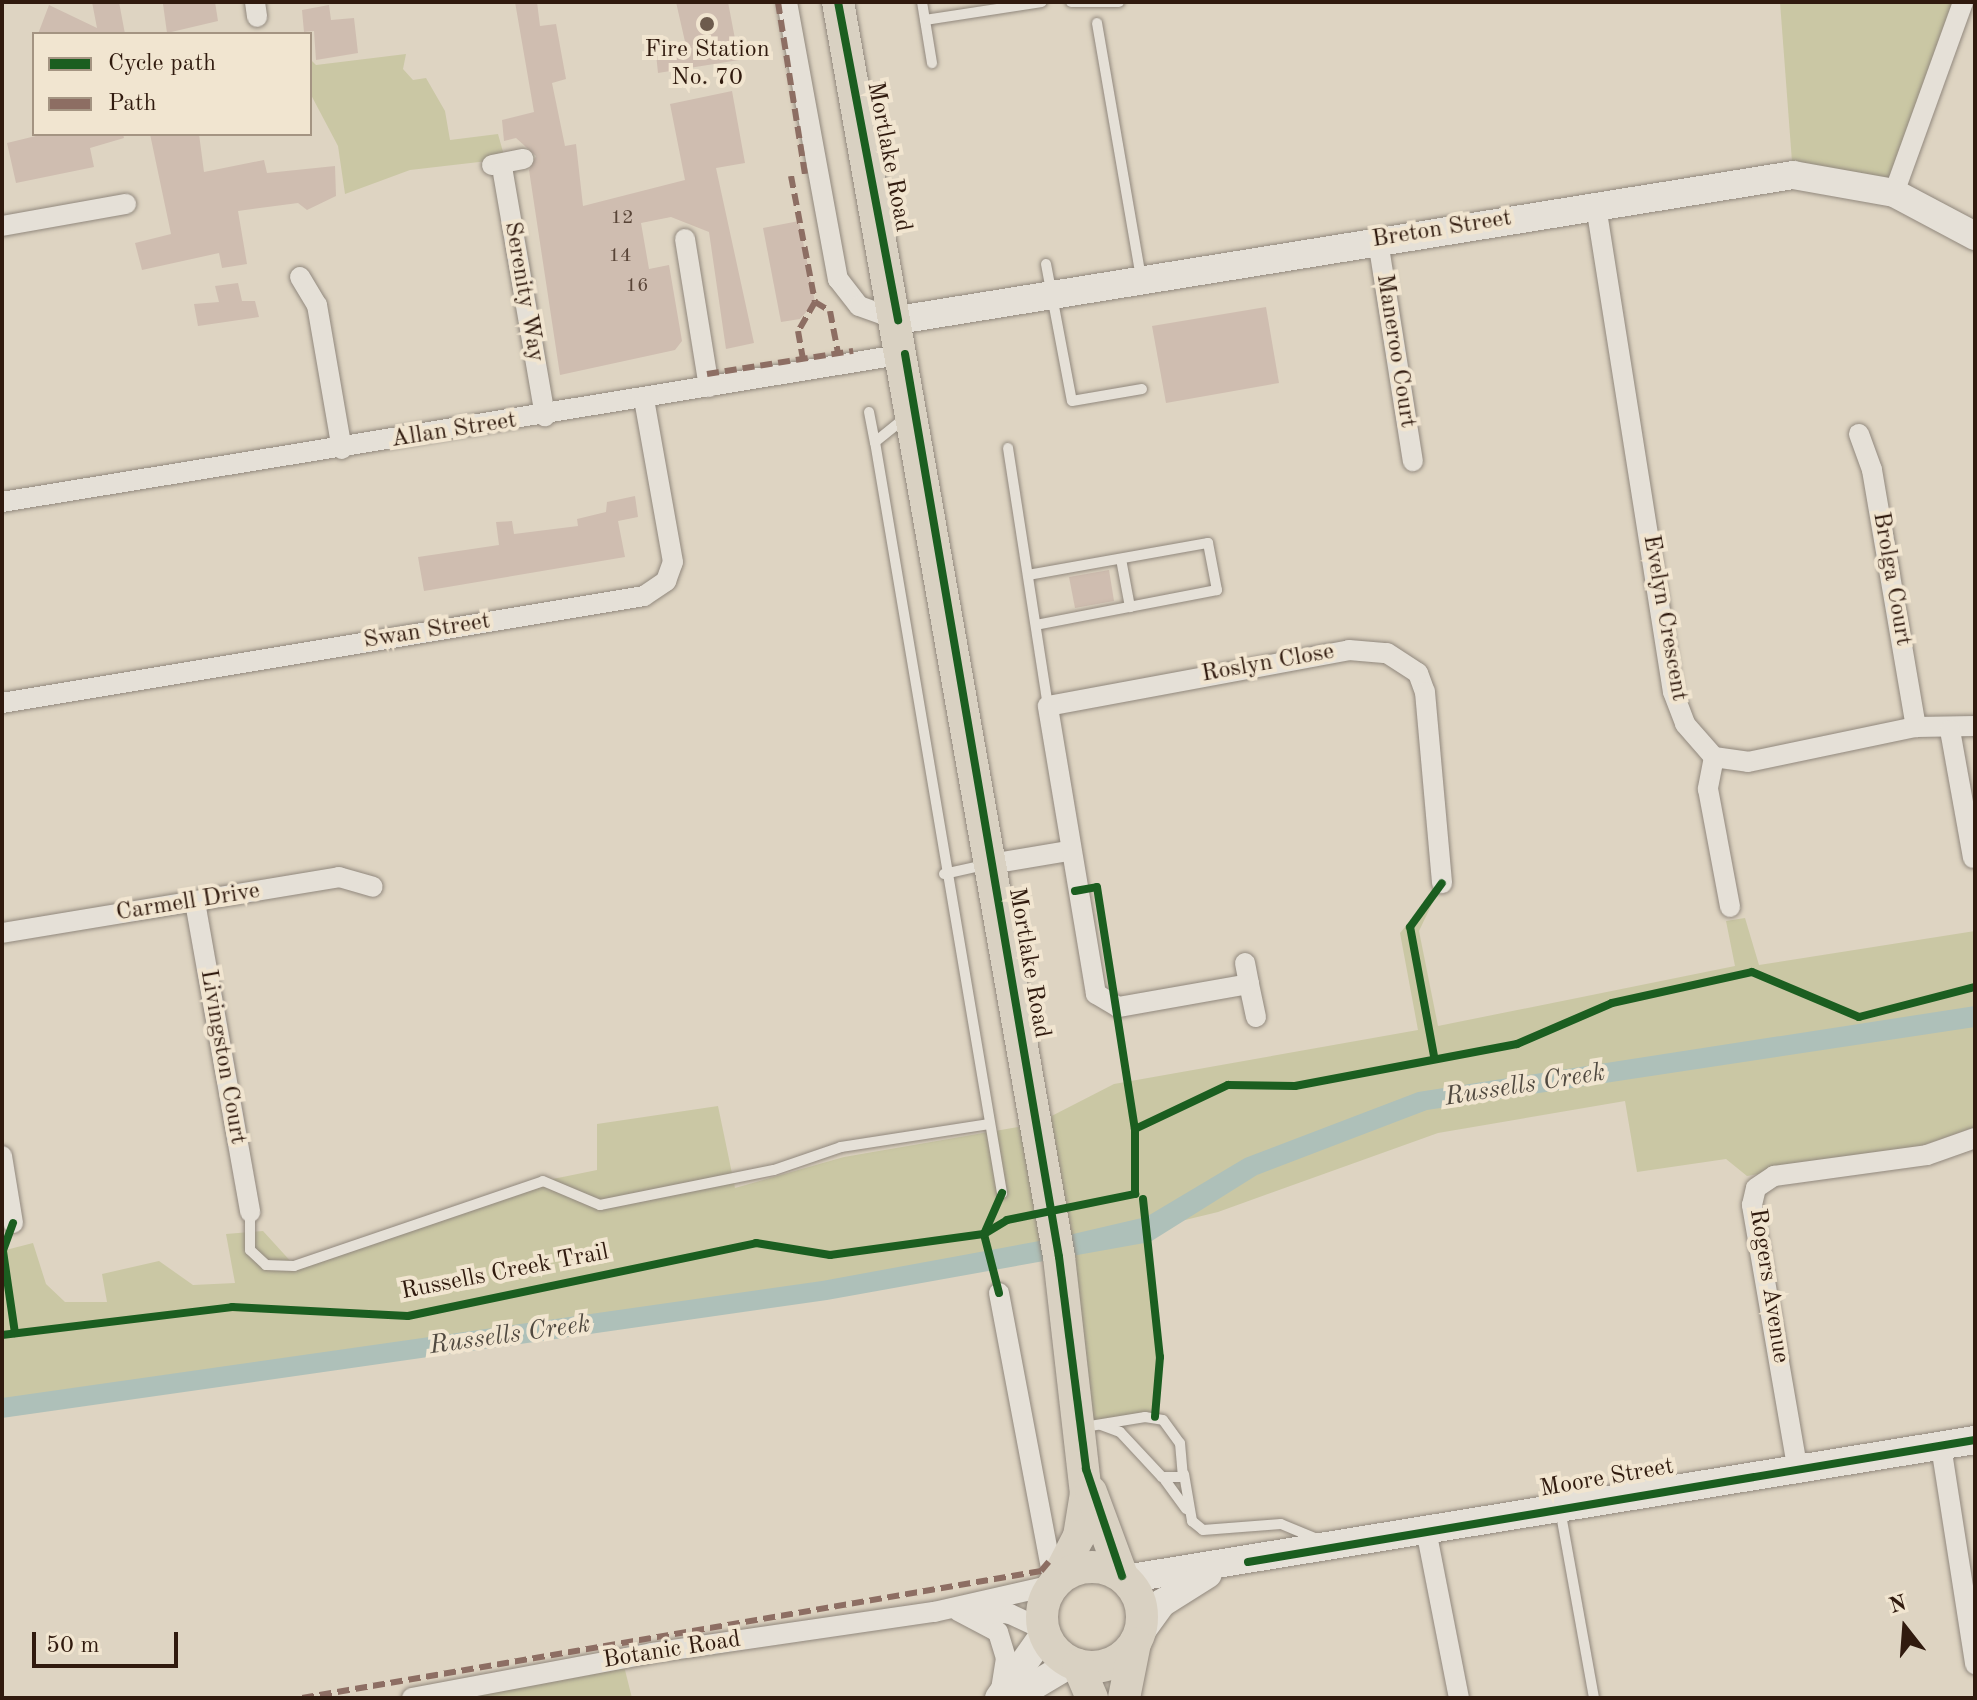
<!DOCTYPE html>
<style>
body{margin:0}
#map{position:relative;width:1977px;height:1700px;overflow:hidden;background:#ded4c2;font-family:"Old Standard TT",serif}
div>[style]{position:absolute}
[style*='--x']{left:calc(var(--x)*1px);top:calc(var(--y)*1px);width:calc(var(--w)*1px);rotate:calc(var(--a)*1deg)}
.green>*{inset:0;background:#cac7a4}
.water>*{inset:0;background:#aec0b9}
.building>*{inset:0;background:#cfbdb0}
.roads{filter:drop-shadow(0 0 2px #91887d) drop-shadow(0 0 2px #91887d)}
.lane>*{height:10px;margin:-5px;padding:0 5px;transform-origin:5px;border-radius:5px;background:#e5e0d7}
.street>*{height:20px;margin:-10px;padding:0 10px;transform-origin:10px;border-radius:10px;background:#e5e0d7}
.secondary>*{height:28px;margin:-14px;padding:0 14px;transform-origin:14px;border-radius:14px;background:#e5e0d7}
.primary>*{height:32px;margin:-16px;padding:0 16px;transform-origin:16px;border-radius:16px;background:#d9d1c2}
.primary>.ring{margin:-16px;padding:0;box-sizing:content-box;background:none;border:32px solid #d9d1c2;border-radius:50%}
.quiet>*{height:6px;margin-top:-3px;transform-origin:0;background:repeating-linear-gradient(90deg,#8d6e63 0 12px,transparent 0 18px)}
.cycleway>*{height:8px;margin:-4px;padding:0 4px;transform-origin:4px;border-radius:4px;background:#1b5e20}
.dots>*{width:22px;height:22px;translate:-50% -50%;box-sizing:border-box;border:4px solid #f1e5d0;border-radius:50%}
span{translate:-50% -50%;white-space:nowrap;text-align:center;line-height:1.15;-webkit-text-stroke:8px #f1e5d0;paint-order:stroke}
.number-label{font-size:20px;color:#584437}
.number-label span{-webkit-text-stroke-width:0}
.poi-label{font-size:24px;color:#301a0e}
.street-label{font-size:24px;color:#301a0e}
.water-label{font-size:26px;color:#504940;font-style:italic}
.frame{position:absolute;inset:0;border:4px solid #301a0e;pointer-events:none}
.legend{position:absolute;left:32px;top:32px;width:280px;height:104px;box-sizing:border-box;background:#f1e5d0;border:2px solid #a49482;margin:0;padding:10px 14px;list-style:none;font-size:24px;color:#301a0e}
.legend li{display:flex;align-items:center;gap:16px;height:40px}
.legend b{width:40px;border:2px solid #a49482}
.north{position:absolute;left:1865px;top:1588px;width:80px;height:80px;-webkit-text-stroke:6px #f1e5d0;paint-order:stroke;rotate:343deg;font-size:22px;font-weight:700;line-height:32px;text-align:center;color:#301a0e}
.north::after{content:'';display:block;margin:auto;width:28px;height:36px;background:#301a0e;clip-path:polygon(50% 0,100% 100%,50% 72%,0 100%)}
.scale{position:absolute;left:32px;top:1632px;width:146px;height:36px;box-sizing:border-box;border:4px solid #301a0e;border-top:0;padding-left:10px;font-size:24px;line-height:28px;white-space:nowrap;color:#301a0e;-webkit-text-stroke:6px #f1e5d0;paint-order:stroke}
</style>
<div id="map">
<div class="green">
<i style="clip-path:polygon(1780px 2px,1963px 2px,1894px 193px,1793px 175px)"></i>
<i style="clip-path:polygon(406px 54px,403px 69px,413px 80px,426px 78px,445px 111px,450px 140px,498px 134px,505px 159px,410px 170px,345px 194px,338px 146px,310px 93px,310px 59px,316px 65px)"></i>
<i style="clip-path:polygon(1442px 883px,1419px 931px,1438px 1026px,1735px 966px,1726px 921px,1745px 918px,1759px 965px,1975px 931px,1975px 1127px,1921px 1146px,1747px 1176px,1726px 1159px,1637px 1172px,1625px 1101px,1438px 1133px,1218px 1212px,1148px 1229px,1160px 1357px,1155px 1417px,1082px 1427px,1057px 1249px,2px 1410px,2px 1251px,33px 1243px,46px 1284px,65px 1302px,107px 1302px,102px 1274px,159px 1261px,193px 1285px,235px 1283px,226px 1234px,263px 1231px,294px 1265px,543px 1181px,597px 1170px,597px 1124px,718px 1106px,735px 1188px,844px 1157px,1036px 1124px,1114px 1084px,1418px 1030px,1400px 933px)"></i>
<i style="clip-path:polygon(622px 1658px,632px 1698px,412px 1698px)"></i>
</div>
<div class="water">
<i style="clip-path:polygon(1975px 1006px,1975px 1027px,1427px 1110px,1257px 1175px,1150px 1242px,827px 1300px,2px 1418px,2px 1398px,822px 1281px,1056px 1238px,1146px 1217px,1245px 1158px,1418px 1092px)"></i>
</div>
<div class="building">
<i style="clip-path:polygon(92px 2px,119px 2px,125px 34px,38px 34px,49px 5px,97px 28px)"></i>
<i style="clip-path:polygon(172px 2px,215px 2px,218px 21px,167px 33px,163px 4px)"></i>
<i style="clip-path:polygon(515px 2px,537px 2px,540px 26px,556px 24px,566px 79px,552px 83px,565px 146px,576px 144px,583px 206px,685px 180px,670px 104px,732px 91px,745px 163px,716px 168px,754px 343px,726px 349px,709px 232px,671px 217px,641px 223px,649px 269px,669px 265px,682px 341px,675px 350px,560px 375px,529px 170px,536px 156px,516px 138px,504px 141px,502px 120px,534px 112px)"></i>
<i style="clip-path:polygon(676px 2px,728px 2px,739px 60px,658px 73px,656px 54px,686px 46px)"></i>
<i style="clip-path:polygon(329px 5px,331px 20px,354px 18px,358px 53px,316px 60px,314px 31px,304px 32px,302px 10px)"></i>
<i style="clip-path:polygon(44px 134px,123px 134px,124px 138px,90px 148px,94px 167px,16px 183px,7px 143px)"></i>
<i style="clip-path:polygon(150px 134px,199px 134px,204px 172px,264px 160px,267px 173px,335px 166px,336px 196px,307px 210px,298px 203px,238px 211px,247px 264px,222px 268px,219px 253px,142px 270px,135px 243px,171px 234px)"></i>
<i style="clip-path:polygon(799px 221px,815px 302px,800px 319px,781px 322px,763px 228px)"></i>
<i style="clip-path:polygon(238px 283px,242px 301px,255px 301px,259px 317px,198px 326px,194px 304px,219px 302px,215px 286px)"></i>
<i style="clip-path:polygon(1266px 307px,1279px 383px,1166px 403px,1152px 326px)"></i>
<i style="clip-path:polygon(635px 496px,638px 517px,618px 521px,625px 557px,424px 591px,418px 557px,499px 545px,496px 522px,512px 521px,514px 534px,578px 526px,577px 519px,606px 512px,607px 502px)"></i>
<i style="clip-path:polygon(1109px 570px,1114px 601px,1075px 608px,1069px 577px)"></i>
</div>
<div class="roads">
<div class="lane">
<i style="--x:922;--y:2;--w:62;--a:80.7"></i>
<i style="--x:1071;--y:2;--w:48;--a:0"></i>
<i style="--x:925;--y:20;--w:118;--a:-8.7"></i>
<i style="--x:1097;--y:23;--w:258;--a:80.2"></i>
<i style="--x:1046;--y:264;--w:139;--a:79.3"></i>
<i style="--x:1072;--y:401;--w:71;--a:-9.7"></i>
<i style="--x:869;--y:412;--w:31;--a:79"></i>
<i style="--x:906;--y:417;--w:40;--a:141"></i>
<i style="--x:875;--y:442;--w:762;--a:80.4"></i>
<i style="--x:1008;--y:448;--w:261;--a:81.2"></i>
<i style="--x:1121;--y:559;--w:49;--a:79.4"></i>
<i style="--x:1028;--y:575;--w:183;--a:-10.1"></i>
<i style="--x:1208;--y:543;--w:48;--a:79.2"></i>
<i style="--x:1217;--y:590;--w:184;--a:169.1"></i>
<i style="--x:944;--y:874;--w:42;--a:-12.4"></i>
<i style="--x:250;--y:1212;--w:38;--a:90"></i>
<i style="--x:250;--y:1250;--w:22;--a:43"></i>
<i style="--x:266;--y:1265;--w:28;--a:2"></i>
<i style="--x:294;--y:1266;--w:263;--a:-18.8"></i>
<i style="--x:543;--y:1181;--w:62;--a:22.8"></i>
<i style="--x:600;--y:1205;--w:177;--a:-11.4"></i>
<i style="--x:774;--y:1170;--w:71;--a:-18.9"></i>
<i style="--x:841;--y:1147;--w:150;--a:-8.8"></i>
<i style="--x:1084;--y:1427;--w:62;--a:-9.3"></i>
<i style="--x:1145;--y:1417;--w:18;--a:9"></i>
<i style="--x:1163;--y:1420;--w:29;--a:54"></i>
<i style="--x:1180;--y:1443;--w:34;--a:85"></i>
<i style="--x:1183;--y:1477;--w:21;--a:180"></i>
<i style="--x:1162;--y:1477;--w:62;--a:-133"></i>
<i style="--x:1120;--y:1432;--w:20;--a:-160"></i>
<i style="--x:1184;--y:1474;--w:48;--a:80.3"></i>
<i style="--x:1192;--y:1521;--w:14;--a:39"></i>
<i style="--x:1203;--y:1530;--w:78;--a:-4.4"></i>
<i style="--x:1281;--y:1524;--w:44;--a:22.5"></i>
<i style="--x:1165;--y:1480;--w:36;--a:54"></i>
<i style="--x:1560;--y:1509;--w:192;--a:79.8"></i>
</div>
<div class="street">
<i style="--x:255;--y:2;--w:15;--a:82"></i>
<i style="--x:787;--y:2;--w:282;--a:79.6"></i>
<i style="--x:838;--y:279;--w:34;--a:52"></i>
<i style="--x:859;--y:306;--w:41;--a:19.7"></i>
<i style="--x:492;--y:165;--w:32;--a:-11"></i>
<i style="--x:502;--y:167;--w:253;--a:80.2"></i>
<i style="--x:1894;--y:193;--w:203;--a:-70.1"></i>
<i style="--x:1596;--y:206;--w:492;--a:81"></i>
<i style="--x:1673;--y:692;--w:34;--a:69"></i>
<i style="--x:1685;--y:724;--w:44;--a:48.7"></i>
<i style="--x:1714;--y:757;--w:34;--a:8"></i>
<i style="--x:1748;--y:762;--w:172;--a:-11.8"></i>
<i style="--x:1916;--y:727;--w:59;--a:-1"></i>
<i style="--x:2;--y:226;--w:126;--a:-10.1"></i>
<i style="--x:685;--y:239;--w:150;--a:80.8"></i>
<i style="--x:1378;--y:241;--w:223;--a:81"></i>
<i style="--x:300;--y:277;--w:33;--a:59"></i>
<i style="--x:317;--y:305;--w:146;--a:80.2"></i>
<i style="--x:1859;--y:434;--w:38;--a:70"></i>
<i style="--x:1872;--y:470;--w:261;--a:80.3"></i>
<i style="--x:2;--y:502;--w:915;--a:-9.31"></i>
<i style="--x:2;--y:703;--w:651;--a:-9.46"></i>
<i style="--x:644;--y:596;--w:27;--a:-34"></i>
<i style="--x:666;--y:581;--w:20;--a:-70"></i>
<i style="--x:673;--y:562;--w:165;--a:-100.1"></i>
<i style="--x:1950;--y:730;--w:130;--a:79.8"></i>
<i style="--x:1714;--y:757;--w:33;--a:101"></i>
<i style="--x:1708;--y:789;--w:120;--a:79.4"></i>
<i style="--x:991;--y:864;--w:78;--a:-9.6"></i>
<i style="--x:195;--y:902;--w:315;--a:79.9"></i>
<i style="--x:2;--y:933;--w:342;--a:-9.4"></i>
<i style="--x:339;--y:877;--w:35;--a:16"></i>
<i style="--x:1245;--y:963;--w:21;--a:79"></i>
<i style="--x:1256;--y:1017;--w:34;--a:-102"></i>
<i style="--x:1249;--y:984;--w:133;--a:170"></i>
<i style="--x:1118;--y:1007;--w:26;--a:-149"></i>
<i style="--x:1096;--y:994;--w:292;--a:-99.5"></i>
<i style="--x:1048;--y:706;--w:306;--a:-10.5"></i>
<i style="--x:1349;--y:650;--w:38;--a:5"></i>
<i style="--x:1387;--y:653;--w:37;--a:33"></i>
<i style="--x:1418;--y:673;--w:20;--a:70"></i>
<i style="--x:1425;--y:692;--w:192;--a:84.9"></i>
<i style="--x:2;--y:1156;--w:68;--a:80.7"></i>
<i style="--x:999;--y:1293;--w:295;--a:79.3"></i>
<i style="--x:1941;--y:1446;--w:221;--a:81.1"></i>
<i style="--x:1797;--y:1466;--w:265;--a:-99.8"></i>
<i style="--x:1752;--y:1205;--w:17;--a:-77"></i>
<i style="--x:1756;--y:1188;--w:22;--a:-34"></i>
<i style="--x:1774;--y:1176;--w:154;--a:-7.8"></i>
<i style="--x:1927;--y:1155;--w:51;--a:-19.5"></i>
<i style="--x:1426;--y:1530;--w:171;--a:78.9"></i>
<i style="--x:978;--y:1610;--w:32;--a:7"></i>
<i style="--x:1010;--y:1614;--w:38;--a:25"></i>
<i style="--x:958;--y:1611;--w:45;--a:27.7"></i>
<i style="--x:998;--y:1632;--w:27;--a:73"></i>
<i style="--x:1006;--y:1658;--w:32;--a:99"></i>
<i style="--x:412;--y:1698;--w:244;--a:-10.6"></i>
<i style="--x:652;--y:1653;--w:285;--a:-8.3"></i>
<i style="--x:934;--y:1612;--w:122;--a:-12.8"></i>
</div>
<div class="secondary">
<i style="--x:898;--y:320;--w:907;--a:-9.2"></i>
<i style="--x:1793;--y:175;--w:103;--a:10.1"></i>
<i style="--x:1894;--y:193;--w:92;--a:28"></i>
<i style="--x:1125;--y:1579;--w:861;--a:-9.29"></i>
<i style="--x:1140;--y:1633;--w:37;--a:-54"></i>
<i style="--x:1162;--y:1603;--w:54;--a:-32.2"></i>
<i style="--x:999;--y:1698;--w:80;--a:-54.7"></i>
<i style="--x:1013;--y:1698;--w:69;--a:-30.7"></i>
</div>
<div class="primary">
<i style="--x:838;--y:2;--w:1274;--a:80.01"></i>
<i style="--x:1059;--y:1257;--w:238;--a:83.5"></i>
<i style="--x:1086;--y:1493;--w:44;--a:99.2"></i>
<i style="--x:1079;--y:1536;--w:51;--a:117.1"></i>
<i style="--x:1091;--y:1492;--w:90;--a:69.7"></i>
<i class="ring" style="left:1042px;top:1567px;width:68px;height:68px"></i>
<i style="--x:1078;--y:1665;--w:36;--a:67"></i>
<i style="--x:1124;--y:1698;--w:56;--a:-78.7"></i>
</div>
</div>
<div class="quiet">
<i style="--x:778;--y:2;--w:174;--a:81.1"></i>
<i style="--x:791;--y:176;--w:128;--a:79.2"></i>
<i style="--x:815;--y:302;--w:34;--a:120"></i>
<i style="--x:798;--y:331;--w:28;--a:80"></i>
<i style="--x:815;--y:302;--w:17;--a:31"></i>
<i style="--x:830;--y:311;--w:43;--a:79.2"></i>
<i style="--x:707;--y:374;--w:148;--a:-9"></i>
<i style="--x:302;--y:1698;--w:750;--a:-9.75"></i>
<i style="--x:1041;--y:1571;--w:17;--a:-50"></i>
</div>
<div class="cycleway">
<i style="--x:838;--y:2;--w:324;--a:79.3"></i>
<i style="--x:905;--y:354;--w:916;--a:80.32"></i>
<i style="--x:1059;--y:1257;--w:214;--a:82.7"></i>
<i style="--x:1086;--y:1469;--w:113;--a:71.4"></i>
<i style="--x:1075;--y:891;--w:22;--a:-10"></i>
<i style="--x:1097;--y:887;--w:245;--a:81.1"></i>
<i style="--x:1434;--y:1056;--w:131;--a:-100.5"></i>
<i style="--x:1410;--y:927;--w:54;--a:-54"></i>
<i style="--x:1143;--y:1199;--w:159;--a:83.9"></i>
<i style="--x:1160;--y:1357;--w:60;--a:94.8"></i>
<i style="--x:13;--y:1223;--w:30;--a:110"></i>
<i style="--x:3;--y:1251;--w:83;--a:81.7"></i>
<i style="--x:999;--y:1293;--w:61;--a:-104.3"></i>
<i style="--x:984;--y:1234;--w:45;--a:-66.3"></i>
<i style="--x:2;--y:1335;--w:232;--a:-6.9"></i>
<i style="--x:232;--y:1307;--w:176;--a:2.9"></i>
<i style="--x:408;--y:1316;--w:356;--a:-11.8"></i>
<i style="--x:756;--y:1243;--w:75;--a:9.2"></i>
<i style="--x:830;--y:1255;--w:155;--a:-7.8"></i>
<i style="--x:984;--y:1234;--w:27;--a:-31"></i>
<i style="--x:1007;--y:1220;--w:131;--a:-11.5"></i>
<i style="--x:1135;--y:1194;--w:65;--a:-90"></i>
<i style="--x:1135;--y:1129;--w:103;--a:-25.3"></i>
<i style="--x:1228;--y:1085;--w:67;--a:0.9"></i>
<i style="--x:1295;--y:1086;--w:226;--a:-10.7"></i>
<i style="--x:1517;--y:1044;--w:103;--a:-23.3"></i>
<i style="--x:1612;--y:1003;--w:143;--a:-12.5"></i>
<i style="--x:1752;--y:972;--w:116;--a:22.8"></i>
<i style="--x:1859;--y:1017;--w:120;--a:-14.5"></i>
<i style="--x:1248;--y:1562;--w:737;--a:-9.53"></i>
</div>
<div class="dots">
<i style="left:707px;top:24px;background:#6d5b4d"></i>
</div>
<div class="number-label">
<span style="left:622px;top:218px">12</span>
<span style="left:620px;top:256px">14</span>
<span style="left:637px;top:286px">16</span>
</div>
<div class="poi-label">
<span style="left:707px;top:65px">Fire Station<br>No. 70</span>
</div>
<div class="street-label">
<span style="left:888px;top:157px;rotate:79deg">Mortlake Road</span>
<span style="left:1442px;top:230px;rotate:-9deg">Breton Street</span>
<span style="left:523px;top:292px;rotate:80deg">Serenity Way</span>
<span style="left:1395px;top:351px;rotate:81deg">Maneroo Court</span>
<span style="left:454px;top:431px;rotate:-9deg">Allan Street</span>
<span style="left:1891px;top:579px;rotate:80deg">Brolga Court</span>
<span style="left:1664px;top:618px;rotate:80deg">Evelyn Crescent</span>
<span style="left:427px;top:632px;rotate:-9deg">Swan Street</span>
<span style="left:1268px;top:664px;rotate:-10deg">Roslyn Close</span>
<span style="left:188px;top:903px;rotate:-9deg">Carmell Drive</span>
<span style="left:1028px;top:963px;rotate:80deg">Mortlake Road</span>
<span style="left:222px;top:1057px;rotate:80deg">Livingston Court</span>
<span style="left:505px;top:1273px;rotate:-11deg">Russells Creek Trail</span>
<span style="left:1768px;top:1286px;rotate:81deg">Rogers Avenue</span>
<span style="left:1607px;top:1479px;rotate:-10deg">Moore Street</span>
<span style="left:672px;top:1651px;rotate:-9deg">Botanic Road</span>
</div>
<div class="water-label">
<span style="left:1525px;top:1086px;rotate:-9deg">Russells Creek</span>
<span style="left:510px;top:1336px;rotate:-8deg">Russells Creek</span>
</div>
<div class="frame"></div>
<ul class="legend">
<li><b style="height:10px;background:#1b5e20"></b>Cycle path</li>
<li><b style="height:10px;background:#8d6e63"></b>Path</li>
</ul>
<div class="north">N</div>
<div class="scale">50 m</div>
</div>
